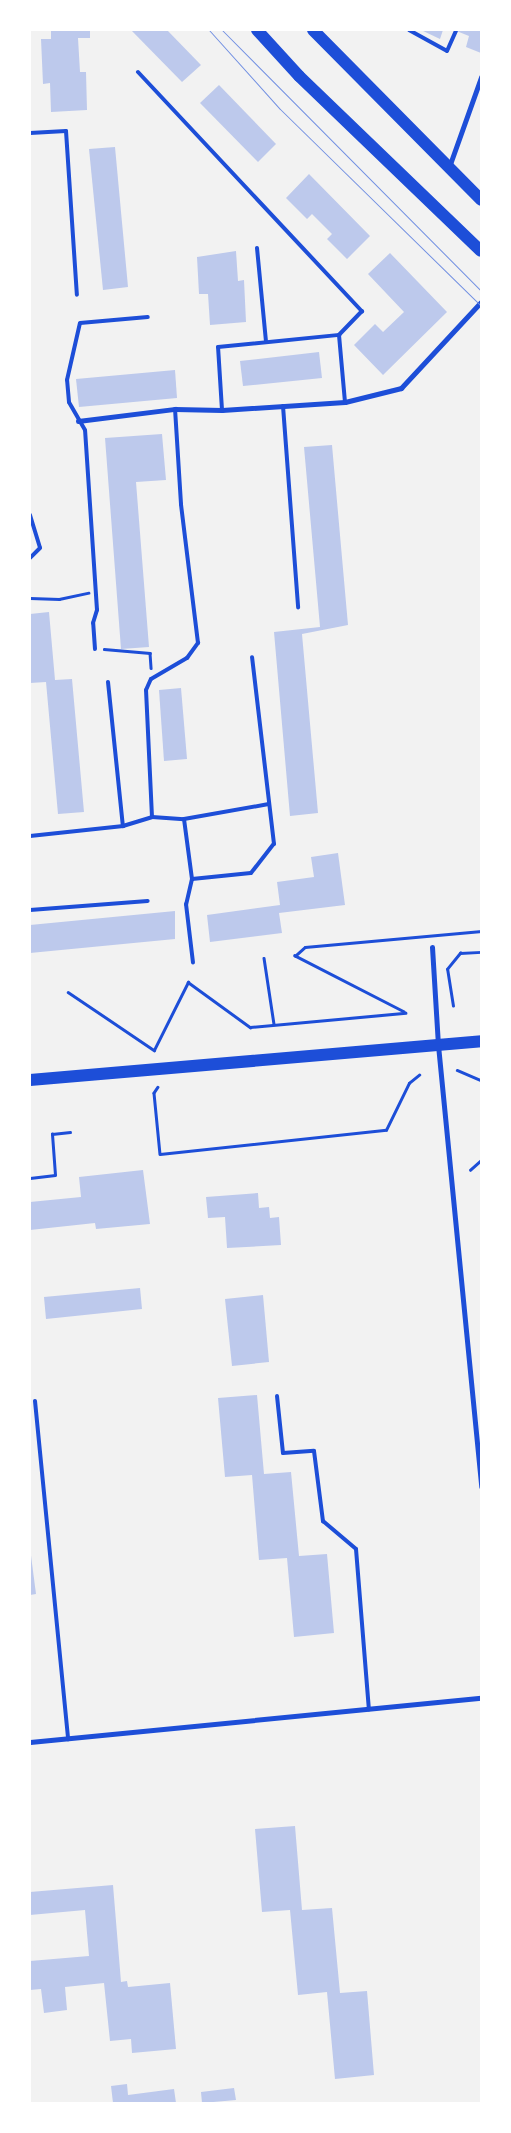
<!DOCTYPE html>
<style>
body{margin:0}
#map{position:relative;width:511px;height:2133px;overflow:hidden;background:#f2f2f2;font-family:"Crimson Pro",serif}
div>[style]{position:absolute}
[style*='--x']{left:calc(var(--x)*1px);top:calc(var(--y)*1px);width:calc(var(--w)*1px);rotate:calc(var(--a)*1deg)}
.building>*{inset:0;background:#bdc9ec}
.path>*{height:2.5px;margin:-1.25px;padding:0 1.25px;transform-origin:1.25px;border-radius:1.25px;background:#1d4ed8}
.service>*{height:4px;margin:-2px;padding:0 2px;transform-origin:2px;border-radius:2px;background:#1d4ed8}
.minor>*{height:5px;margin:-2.5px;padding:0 2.5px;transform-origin:2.5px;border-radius:2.5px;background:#1d4ed8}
.primary>*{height:12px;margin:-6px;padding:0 6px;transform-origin:6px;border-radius:6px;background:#1d4ed8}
.tram>*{height:1px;margin:-0.5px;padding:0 0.5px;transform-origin:0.5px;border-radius:0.5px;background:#7290e2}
span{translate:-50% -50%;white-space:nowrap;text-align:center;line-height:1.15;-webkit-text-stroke:5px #fff;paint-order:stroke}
.frame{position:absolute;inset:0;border:31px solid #fff;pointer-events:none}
</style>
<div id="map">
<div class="building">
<i style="clip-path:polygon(51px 30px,90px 30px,90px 38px,78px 38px,80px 72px,86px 72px,87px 110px,51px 112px,50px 83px,43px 84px,41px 39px,51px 39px)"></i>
<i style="clip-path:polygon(131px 30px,167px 30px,201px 65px,182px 82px)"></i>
<i style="clip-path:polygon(421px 30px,443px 30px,440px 39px)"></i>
<i style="clip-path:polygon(454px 30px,481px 30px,481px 53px,466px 47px,469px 36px)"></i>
<i style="clip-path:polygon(219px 85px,276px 144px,258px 162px,200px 103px)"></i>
<i style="clip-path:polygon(115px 147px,128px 287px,103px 290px,89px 149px)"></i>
<i style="clip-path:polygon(309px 174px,370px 236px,347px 259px,327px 239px,332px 234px,312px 214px,307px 219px,286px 198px)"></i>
<i style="clip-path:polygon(236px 251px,238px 281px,244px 280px,246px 322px,210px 325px,208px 294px,199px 294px,197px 257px)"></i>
<i style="clip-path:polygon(390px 253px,447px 312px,383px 375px,354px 345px,375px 324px,383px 332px,404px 312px,368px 274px)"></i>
<i style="clip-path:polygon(319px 352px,322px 378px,243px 386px,240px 361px)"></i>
<i style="clip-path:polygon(175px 370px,177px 398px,79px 407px,76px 379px)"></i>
<i style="clip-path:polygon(162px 434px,166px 480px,136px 482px,149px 647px,121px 649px,105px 438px)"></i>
<i style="clip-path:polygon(332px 445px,348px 625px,302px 634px,318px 813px,290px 816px,274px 632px,320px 627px,304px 447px)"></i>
<i style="clip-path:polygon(49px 612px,55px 680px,72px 679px,84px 812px,58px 814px,46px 682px,30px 683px,30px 614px)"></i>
<i style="clip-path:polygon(181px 688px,187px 759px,164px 761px,159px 690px)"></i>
<i style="clip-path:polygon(338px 853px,345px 905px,279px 913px,282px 933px,210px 942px,207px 915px,280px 905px,277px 882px,314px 877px,311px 857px)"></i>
<i style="clip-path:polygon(175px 911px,175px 939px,30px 953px,30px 925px)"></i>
<i style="clip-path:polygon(143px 1170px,150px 1224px,96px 1229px,95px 1223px,30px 1230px,30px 1202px,81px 1197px,79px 1177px)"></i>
<i style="clip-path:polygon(258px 1193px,259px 1208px,269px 1207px,270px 1218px,279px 1217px,281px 1245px,227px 1248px,225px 1217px,208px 1218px,206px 1197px)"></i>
<i style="clip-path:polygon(140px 1288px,142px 1309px,46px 1319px,44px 1297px)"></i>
<i style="clip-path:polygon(263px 1295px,269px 1362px,232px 1366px,225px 1299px)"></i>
<i style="clip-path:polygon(257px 1395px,264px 1474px,291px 1472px,299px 1556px,327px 1554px,334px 1633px,294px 1637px,287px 1558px,259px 1560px,252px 1475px,225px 1477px,218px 1398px)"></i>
<i style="clip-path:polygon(30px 1548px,36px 1594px,30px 1595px)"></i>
<i style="clip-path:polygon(295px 1826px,302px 1910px,332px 1908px,340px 1993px,367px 1991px,374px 2075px,335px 2079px,327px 1992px,298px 1995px,290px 1910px,262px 1912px,255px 1829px)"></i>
<i style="clip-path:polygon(113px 1885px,121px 1982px,127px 1981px,128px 1987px,170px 1983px,176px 2049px,132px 2053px,131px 2039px,110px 2041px,104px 1983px,65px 1987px,67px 2010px,44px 2013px,41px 1989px,30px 1990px,30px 1961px,89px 1956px,85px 1910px,30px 1915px,30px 1892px)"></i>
<i style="clip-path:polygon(127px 2084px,128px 2095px,174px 2089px,176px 2103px,113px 2103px,111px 2086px)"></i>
<i style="clip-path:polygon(234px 2088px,236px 2100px,202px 2103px,201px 2092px)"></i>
</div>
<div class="path">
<i style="--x:30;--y:598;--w:29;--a:2"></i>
<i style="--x:59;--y:599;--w:30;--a:-12"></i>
<i style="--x:104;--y:649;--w:46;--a:5"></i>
<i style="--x:150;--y:653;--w:15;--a:86"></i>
<i style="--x:264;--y:958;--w:67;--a:81.4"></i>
<i style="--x:68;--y:992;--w:104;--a:34"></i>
<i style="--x:154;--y:1050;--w:76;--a:-63.4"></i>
<i style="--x:188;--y:982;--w:77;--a:36"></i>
<i style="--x:250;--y:1027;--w:156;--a:-5.2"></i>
<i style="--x:453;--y:1006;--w:37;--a:-99"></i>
<i style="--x:447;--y:969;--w:21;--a:-51"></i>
<i style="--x:460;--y:953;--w:21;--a:-3"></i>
<i style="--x:404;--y:1012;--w:123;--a:-152.8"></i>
<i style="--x:295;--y:956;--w:13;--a:-42"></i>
<i style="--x:305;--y:947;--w:177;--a:-5.2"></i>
<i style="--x:457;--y:1070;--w:26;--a:23"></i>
<i style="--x:158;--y:1087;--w:7;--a:124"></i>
<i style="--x:154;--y:1093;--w:61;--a:84.4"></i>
<i style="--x:160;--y:1154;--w:227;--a:-6.1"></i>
<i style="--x:386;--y:1130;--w:52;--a:-63.9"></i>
<i style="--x:409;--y:1083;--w:13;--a:-39"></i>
<i style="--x:470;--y:1170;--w:15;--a:-42"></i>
<i style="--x:30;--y:1178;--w:25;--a:-7"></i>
<i style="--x:55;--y:1175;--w:41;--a:-94.2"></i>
<i style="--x:52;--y:1134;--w:18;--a:-6"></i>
</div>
<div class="service">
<i style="--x:409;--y:30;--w:43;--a:28.9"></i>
<i style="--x:447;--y:51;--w:22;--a:-66"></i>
<i style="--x:138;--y:72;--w:328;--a:46.9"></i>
<i style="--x:362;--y:311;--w:33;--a:134"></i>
<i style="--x:30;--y:133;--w:36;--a:-3"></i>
<i style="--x:66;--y:131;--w:164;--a:86.2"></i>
<i style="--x:257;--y:248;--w:94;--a:84.5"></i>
<i style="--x:283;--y:406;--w:202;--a:85.7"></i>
<i style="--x:222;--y:410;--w:63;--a:-93.6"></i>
<i style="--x:218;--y:347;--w:122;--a:-5.7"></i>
<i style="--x:339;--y:335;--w:67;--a:84.9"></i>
<i style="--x:30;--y:515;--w:34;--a:73"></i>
<i style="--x:40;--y:548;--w:14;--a:135"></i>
<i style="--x:95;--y:649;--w:26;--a:-94"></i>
<i style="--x:93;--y:623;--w:14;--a:-73"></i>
<i style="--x:97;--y:610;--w:180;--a:-93.8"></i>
<i style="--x:85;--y:430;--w:32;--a:-120"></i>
<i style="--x:69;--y:402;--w:22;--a:-95"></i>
<i style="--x:67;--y:380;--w:58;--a:-77.2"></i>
<i style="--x:80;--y:323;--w:68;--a:-5"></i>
<i style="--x:108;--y:682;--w:145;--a:84.1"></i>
<i style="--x:152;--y:817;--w:127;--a:-92.7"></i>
<i style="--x:146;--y:690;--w:12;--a:-66"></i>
<i style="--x:151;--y:679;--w:42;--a:-30.3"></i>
<i style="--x:187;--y:658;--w:19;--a:-54"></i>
<i style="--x:198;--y:643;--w:140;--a:-97"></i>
<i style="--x:181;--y:504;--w:95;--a:-93.6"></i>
<i style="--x:184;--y:819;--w:61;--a:82.4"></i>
<i style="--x:192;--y:879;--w:26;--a:103"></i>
<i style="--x:186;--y:904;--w:59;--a:83.2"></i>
<i style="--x:30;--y:836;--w:94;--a:-6.1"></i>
<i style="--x:123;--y:826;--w:30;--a:-17"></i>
<i style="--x:152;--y:817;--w:32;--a:4"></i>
<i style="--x:184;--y:819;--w:86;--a:-10"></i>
<i style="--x:192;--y:879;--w:59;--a:-5.8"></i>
<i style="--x:251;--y:873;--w:37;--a:-52"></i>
<i style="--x:274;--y:844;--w:188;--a:-96.7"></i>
<i style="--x:30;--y:910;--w:118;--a:-4.4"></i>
<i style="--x:277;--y:1396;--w:57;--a:84"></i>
<i style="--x:283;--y:1453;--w:31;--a:-4"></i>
<i style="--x:314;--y:1451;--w:71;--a:82.7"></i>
<i style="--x:323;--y:1521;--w:43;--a:40.3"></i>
<i style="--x:356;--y:1549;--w:161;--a:85.4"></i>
<i style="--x:35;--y:1401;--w:340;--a:84.4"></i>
</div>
<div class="minor">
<i style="--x:449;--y:167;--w:96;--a:-70.4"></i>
<i style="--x:78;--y:421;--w:98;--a:-7.1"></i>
<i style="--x:175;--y:409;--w:47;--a:1.2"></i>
<i style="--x:222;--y:410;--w:123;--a:-3.7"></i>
<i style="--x:345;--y:402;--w:58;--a:-14"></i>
<i style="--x:401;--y:388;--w:117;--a:-47.1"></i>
<i style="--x:432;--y:947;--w:98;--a:86.5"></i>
<i style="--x:438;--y:1045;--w:444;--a:84.4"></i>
<i style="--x:30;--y:1742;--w:453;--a:-5.6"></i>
</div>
<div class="primary">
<i style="--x:257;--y:30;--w:62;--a:47.6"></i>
<i style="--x:299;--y:76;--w:252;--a:43.9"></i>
<i style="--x:313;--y:30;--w:239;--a:45.3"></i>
<i style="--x:30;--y:1080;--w:453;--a:-4.9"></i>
</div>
<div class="tram">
<i style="--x:209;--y:30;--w:106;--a:48.1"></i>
<i style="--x:280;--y:109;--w:281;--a:44.4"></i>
<i style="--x:222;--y:30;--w:368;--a:45.2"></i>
</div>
<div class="frame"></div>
</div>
